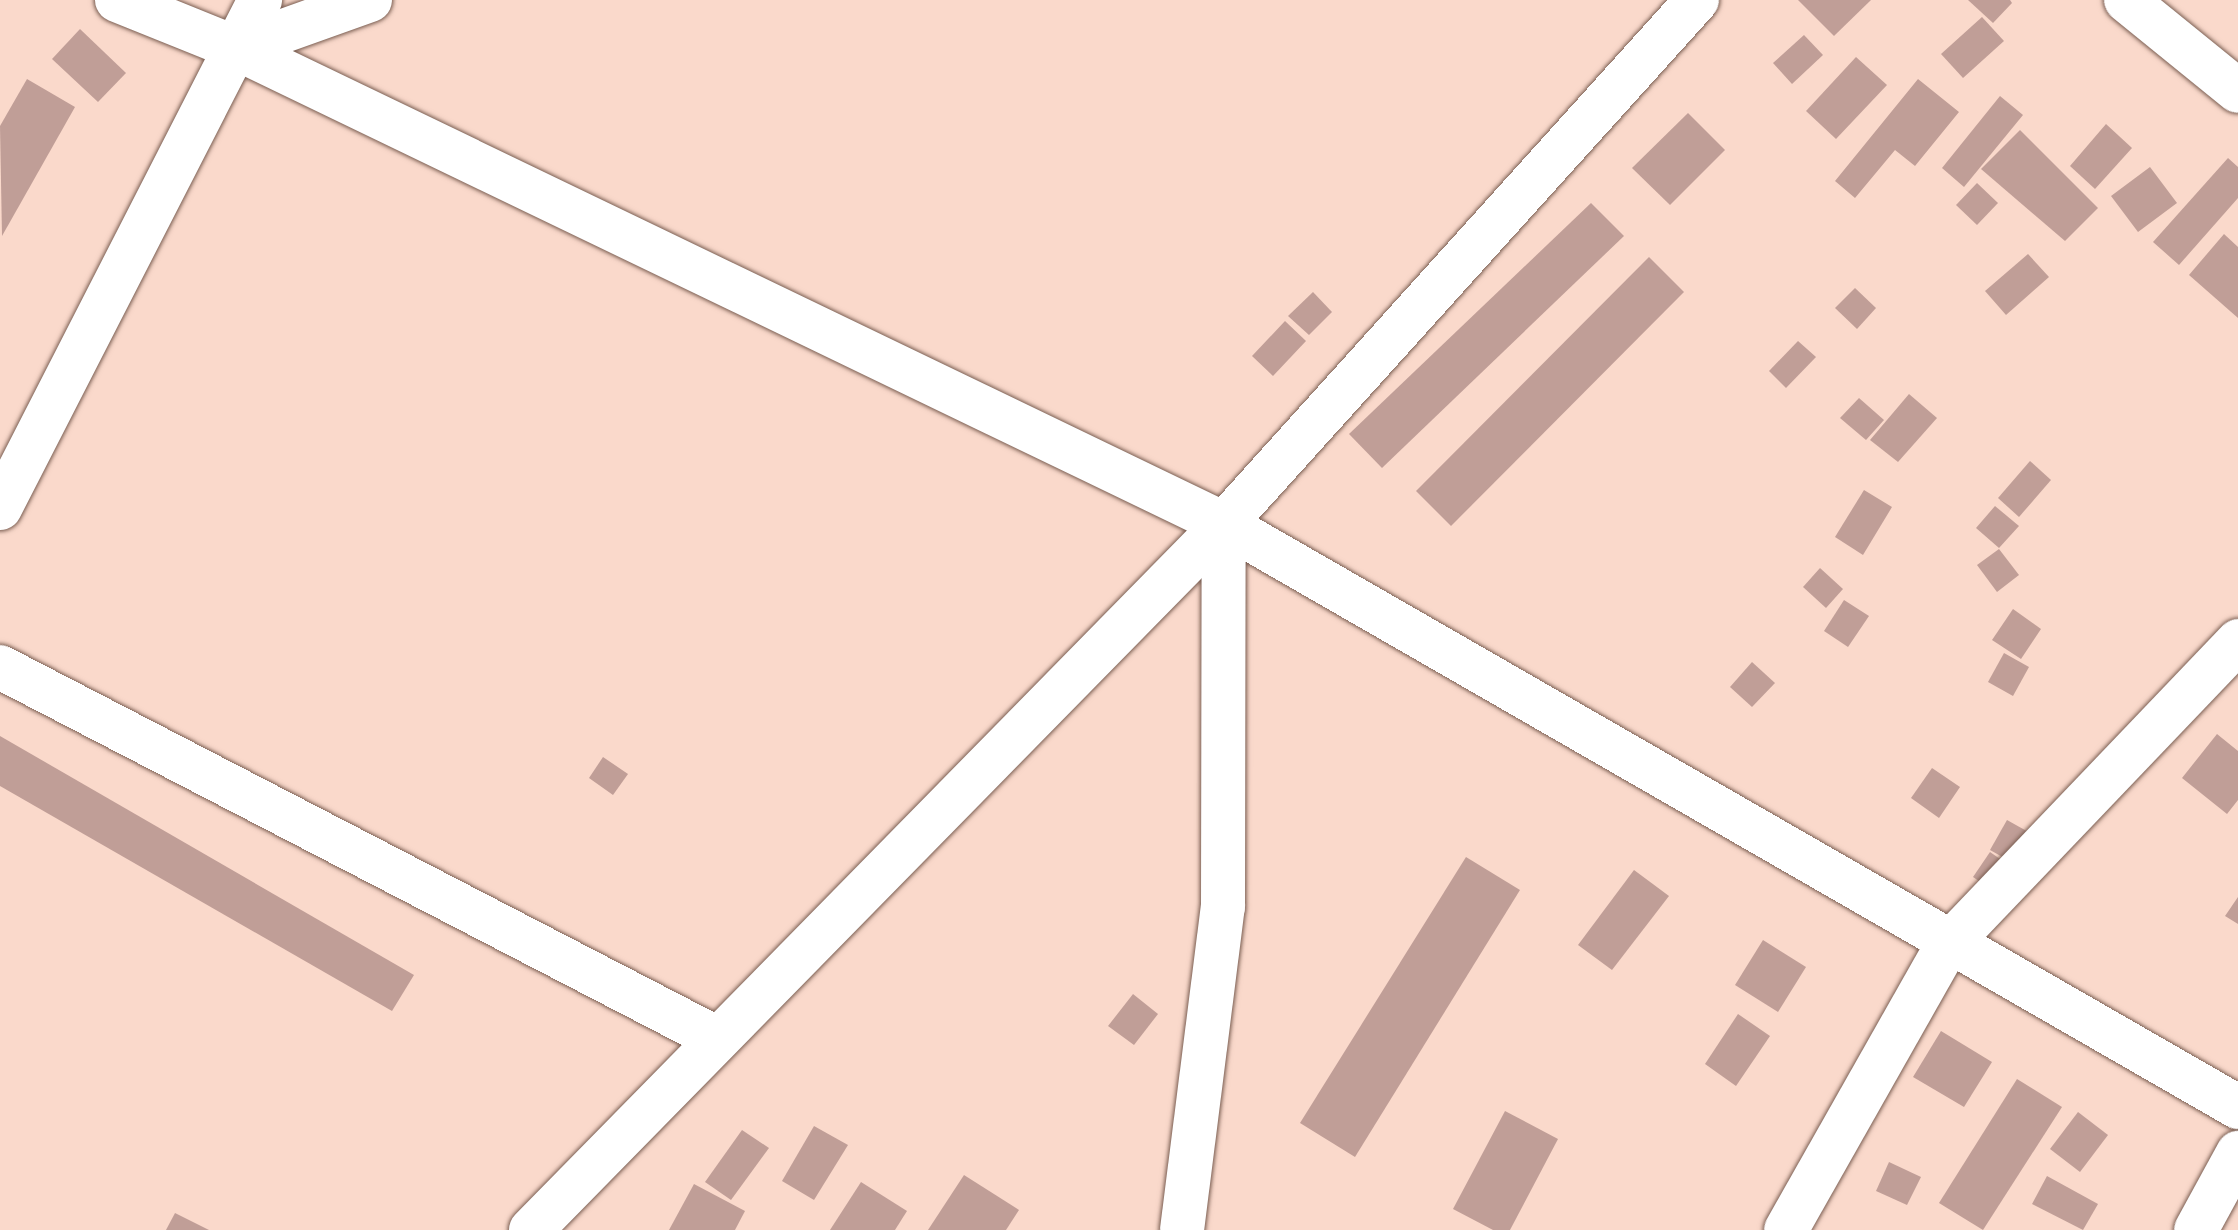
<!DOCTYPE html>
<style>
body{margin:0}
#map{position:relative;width:2238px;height:1230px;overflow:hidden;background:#fad9cb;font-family:Cabin,sans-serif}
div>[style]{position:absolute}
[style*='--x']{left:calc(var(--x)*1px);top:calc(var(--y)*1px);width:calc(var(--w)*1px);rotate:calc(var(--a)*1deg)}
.building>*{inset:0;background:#c09e97}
.roads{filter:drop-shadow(0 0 2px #7a5e52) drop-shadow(0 0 2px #7a5e52)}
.minor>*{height:44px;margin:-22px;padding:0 22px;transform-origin:22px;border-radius:22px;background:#fff}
.tertiary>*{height:44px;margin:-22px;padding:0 22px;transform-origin:22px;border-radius:22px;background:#fff}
span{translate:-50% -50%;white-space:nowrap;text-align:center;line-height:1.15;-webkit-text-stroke:7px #fad9cb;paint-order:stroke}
</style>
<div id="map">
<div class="building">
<i style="clip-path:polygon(1798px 0,1871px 0,1834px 36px)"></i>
<i style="clip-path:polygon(1968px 0,2010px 0,2012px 3px,1993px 23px)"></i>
<i style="clip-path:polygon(1982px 17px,2004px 41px,1963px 78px,1941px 54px)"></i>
<i style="clip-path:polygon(80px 29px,126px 73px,98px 102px,52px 59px)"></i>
<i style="clip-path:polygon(1804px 35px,1823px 55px,1792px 84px,1773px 63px)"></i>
<i style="clip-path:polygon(1856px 57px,1887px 85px,1836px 139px,1806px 111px)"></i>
<i style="clip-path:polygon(27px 79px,75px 107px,2px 236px,0 126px)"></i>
<i style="clip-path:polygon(1918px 79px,1959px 112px,1915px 166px,1895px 150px,1855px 198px,1835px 181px)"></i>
<i style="clip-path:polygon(2000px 96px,2023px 115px,1964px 187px,1942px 168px)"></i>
<i style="clip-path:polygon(1688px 113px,1725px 150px,1670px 205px,1632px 168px)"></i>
<i style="clip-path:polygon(2106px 124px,2132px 148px,2095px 189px,2070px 166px)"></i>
<i style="clip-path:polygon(2020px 130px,2098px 208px,2065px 241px,1981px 169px)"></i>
<i style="clip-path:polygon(2228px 158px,2238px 167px,2238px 198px,2179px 265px,2153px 242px)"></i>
<i style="clip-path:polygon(2150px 167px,2177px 203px,2138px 232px,2111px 196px)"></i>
<i style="clip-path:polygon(1977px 183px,1998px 203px,1977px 225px,1956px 205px)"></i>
<i style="clip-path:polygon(1591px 203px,1624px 236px,1382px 468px,1349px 434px)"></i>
<i style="clip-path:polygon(2224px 234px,2238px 247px,2238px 318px,2189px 275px)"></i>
<i style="clip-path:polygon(2028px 254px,2049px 277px,2006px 315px,1985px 291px)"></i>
<i style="clip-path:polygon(1649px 257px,1684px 292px,1451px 526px,1416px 491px)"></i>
<i style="clip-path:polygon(1855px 288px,1876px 308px,1857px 329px,1835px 308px)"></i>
<i style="clip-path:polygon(1313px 292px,1332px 312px,1309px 335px,1288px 316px)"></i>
<i style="clip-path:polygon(1285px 321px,1306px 341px,1273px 376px,1252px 356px)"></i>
<i style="clip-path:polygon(1798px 341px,1816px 357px,1786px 388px,1769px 371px)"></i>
<i style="clip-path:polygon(1909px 394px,1937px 418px,1898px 462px,1870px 440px)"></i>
<i style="clip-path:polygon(1859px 398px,1884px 420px,1866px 440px,1840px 418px)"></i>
<i style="clip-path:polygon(2030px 461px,2051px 480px,2019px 517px,1998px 498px)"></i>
<i style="clip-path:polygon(1864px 490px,1892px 507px,1863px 555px,1835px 537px)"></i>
<i style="clip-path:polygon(1995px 506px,2019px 526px,1999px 548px,1976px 528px)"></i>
<i style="clip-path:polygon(1999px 549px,2019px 575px,1997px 592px,1977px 565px)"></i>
<i style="clip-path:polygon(1820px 568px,1843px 589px,1826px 608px,1803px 587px)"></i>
<i style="clip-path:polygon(1844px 600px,1869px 616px,1848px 647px,1824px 631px)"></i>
<i style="clip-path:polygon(2013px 609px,2041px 629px,2021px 659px,1992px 640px)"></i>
<i style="clip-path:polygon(2004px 653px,2029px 667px,2013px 696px,1988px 682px)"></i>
<i style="clip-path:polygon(1752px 662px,1775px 683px,1752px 707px,1730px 687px)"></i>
<i style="clip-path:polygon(2217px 734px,2238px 751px,2238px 800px,2227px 814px,2182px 778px)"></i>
<i style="clip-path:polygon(0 736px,414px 975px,392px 1011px,0 786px)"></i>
<i style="clip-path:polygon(603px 757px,628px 774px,613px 795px,589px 778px)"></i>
<i style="clip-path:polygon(1932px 768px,1960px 787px,1939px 818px,1911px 798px)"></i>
<i style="clip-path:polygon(2007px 820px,2032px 834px,2015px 864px,1990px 850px)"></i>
<i style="clip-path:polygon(1990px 852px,2033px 882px,2016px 906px,1973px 877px)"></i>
<i style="clip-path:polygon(1466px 857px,1520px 890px,1355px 1157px,1300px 1123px)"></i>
<i style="clip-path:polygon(1634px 870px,1669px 896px,1612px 970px,1578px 945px)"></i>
<i style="clip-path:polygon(2238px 897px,2238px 924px,2225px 916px)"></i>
<i style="clip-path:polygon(1763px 940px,1806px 967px,1778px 1012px,1735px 985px)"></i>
<i style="clip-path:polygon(1133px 994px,1158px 1014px,1134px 1045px,1108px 1026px)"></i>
<i style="clip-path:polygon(1738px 1014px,1770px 1036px,1736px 1086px,1705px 1064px)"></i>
<i style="clip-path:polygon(1941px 1031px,1992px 1062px,1964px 1107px,1913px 1077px)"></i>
<i style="clip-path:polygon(2017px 1079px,2062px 1107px,1983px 1230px,1939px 1203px)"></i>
<i style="clip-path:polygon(1505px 1111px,1558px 1139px,1510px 1230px,1493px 1230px,1453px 1209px)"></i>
<i style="clip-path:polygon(2078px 1112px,2108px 1135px,2080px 1172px,2050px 1149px)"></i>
<i style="clip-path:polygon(814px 1126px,848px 1145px,814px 1200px,782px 1181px)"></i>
<i style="clip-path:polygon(742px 1130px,769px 1148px,731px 1200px,705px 1182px)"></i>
<i style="clip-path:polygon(1889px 1162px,1921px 1177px,1907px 1205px,1876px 1191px)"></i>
<i style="clip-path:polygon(964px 1175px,1019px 1210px,1006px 1230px,928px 1230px)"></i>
<i style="clip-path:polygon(2047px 1176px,2098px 1204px,2083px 1230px,2032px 1204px)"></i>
<i style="clip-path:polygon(861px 1182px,907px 1211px,895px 1230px,830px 1230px)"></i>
<i style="clip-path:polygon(694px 1184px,745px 1211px,735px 1230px,669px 1230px)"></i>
<i style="clip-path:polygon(175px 1213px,209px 1230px,166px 1230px)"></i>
</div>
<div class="roads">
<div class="minor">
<i style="--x:117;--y:0;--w:128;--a:22"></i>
<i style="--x:370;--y:0;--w:142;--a:160.3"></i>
<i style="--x:236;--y:48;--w:1097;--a:25.72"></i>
<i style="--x:1224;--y:524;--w:1170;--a:29.9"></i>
<i style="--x:0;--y:667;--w:804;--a:27.39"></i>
<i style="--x:1182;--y:1230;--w:326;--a:-82.8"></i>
<i style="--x:1223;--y:907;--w:383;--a:-89.9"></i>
<i style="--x:1786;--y:1230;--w:326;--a:-60.5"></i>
<i style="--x:1947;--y:946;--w:422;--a:-46.3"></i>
<i style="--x:2196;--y:1230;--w:88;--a:-61.4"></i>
</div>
<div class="tertiary">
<i style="--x:2126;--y:0;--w:144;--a:39.1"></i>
<i style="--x:0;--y:508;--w:571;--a:-62.9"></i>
<i style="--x:531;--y:1230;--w:989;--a:-45.53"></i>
<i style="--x:1224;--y:524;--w:706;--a:-47.93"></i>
</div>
</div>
</div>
